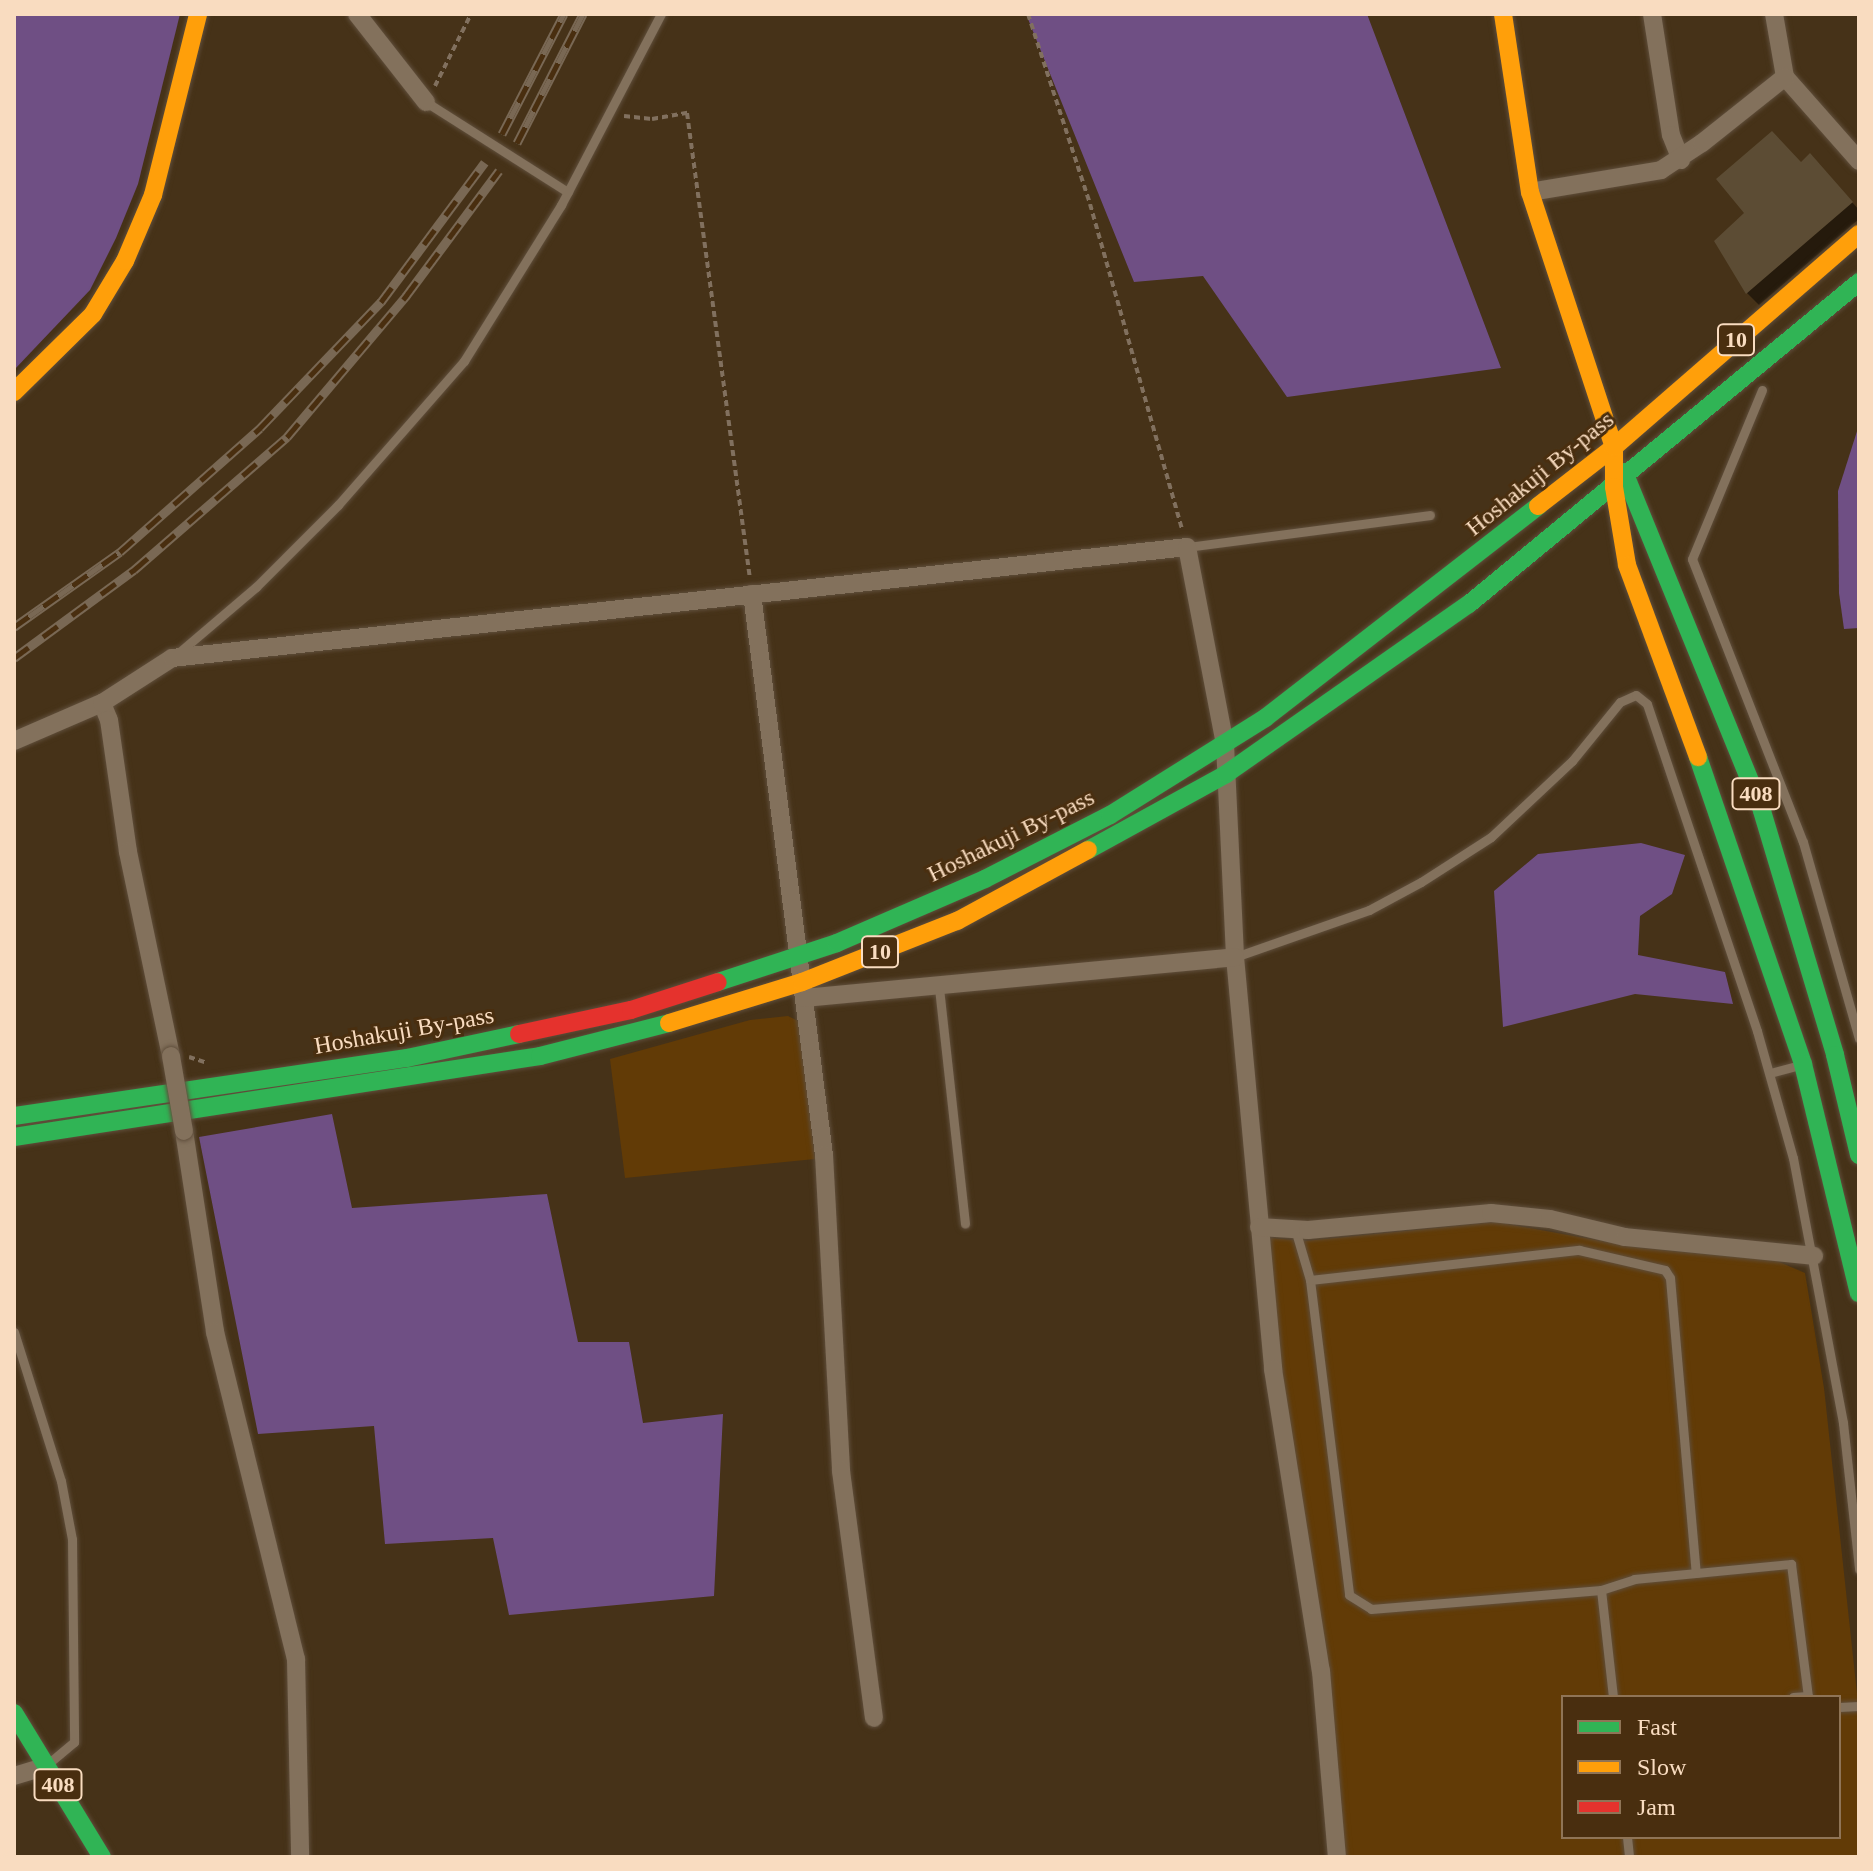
<!DOCTYPE html>
<style>
body{margin:0}
#map{position:relative;width:1873px;height:1871px;overflow:hidden;background:#463218;font-family:Georgia,serif}
div>[style]{position:absolute}
[style*='--x']{left:calc(var(--x)*1px);top:calc(var(--y)*1px);width:calc(var(--w)*1px);rotate:calc(var(--a)*1deg)}
.built>*{inset:0;background:#623b06}
.forest>*{inset:0;background:#6f4f84}
.shadow>*{inset:0;background:#0007}
.building>*{inset:0;background:#5c4c34}
.path>*{height:4px;margin-top:-2px;transform-origin:0;background:repeating-linear-gradient(90deg,#81705e 0 6px,transparent 0 10px)}
.roads{filter:drop-shadow(0 0 2px #5f4e3b) drop-shadow(0 0 2px #5f4e3b)}
.lane>*{height:9px;margin:-4.5px;padding:0 4.5px;transform-origin:4.5px;border-radius:4.5px;background:#83715c}
.street>*{height:18px;margin:-9px;padding:0 9px;transform-origin:9px;border-radius:9px;background:#83715c}
.fast>*{height:18px;margin:-9px;padding:0 9px;transform-origin:9px;border-radius:9px;background:#30b455}
.slow>*{height:18px;margin:-9px;padding:0 9px;transform-origin:9px;border-radius:9px;background:#ff9f0a}
.jam>*{height:18px;margin:-9px;padding:0 9px;transform-origin:9px;border-radius:9px;background:#e5322d}
.rail>*{height:9px;margin-top:-4.5px;transform-origin:0;background:repeating-linear-gradient(90deg,#492e0f 0 18px,#796854 0 36px);box-sizing:border-box;border-block:2px solid #796854}
.bridges{filter:drop-shadow(0 0 2px #5f4e3b) drop-shadow(0 0 2px #5f4e3b)}
.street-bridge>*{height:18px;margin:-9px;padding:0 9px;transform-origin:9px;border-radius:9px;background:#83715c}
span{translate:-50% -50%;white-space:nowrap;text-align:center;line-height:1.15;-webkit-text-stroke:6px #492e0f;paint-order:stroke}
.shield-label span{padding:2px 6px;background:#492e0f;border:2px solid;border-radius:6px;-webkit-text-stroke-width:0}
.shield-label{font-size:22px;color:#f9dcc0;font-weight:700}
.street-label{font-size:24px;color:#f9dcc0}
.frame{position:absolute;inset:0;border:16px solid #f9dcc0;pointer-events:none}
.legend{position:absolute;left:1561px;top:1695px;width:280px;height:144px;box-sizing:border-box;background:#492e0f;border:2px solid #8f7456;margin:0;padding:10px 14px;list-style:none;font-size:24px;color:#f9dcc0}
.legend li{display:flex;align-items:center;gap:16px;height:40px}
.legend b{width:40px;border:2px solid #8f7456}
</style>
<div id="map">
<div class="built">
<i style="clip-path:polygon(788px 1016px,800px 1022px,815px 1159px,625px 1178px,610px 1059px,750px 1020px)"></i>
<i style="clip-path:polygon(evenodd,1496px 1222px,1640px 1248px,1777px 1261px,1805px 1273px,1824px 1388px,1859px 1712px,1859px 1857px,1343px 1857px,1281px 1379px,1270px 1238px,1305px 1241px,1496px 1222px,1563px 1697px,1839px 1697px,1839px 1837px,1563px 1837px,1563px 1697px)"></i>
</div>
<div class="forest">
<i style="clip-path:polygon(14px 14px,180px 14px,138px 184px,116px 238px,90px 290px,14px 370px)"></i>
<i style="clip-path:polygon(1026px 14px,1367px 14px,1501px 368px,1287px 397px,1203px 276px,1134px 282px)"></i>
<i style="clip-path:polygon(1859px 425px,1859px 628px,1844px 629px,1839px 593px,1838px 491px)"></i>
<i style="clip-path:polygon(1641px 843px,1685px 855px,1672px 894px,1640px 916px,1638px 955px,1725px 972px,1733px 1004px,1635px 994px,1503px 1027px,1494px 891px,1538px 854px)"></i>
<i style="clip-path:polygon(332px 1114px,352px 1208px,547px 1194px,578px 1342px,629px 1342px,643px 1423px,723px 1414px,714px 1596px,509px 1615px,493px 1538px,385px 1544px,374px 1426px,258px 1434px,199px 1137px)"></i>
</div>
<div class="shadow">
<i style="clip-path:polygon(1801px 164px,1822px 168px,1859px 210px,1859px 219px,1759px 305px,1747px 293px)"></i>
</div>
<div class="building">
<i style="clip-path:polygon(1772px 131px,1801px 162px,1810px 153px,1853px 202px,1746px 294px,1714px 241px,1744px 213px,1716px 179px)"></i>
</div>
<div class="path">
<i style="--x:1028;--y:14;--w:200;--a:71.9"></i>
<i style="--x:1090;--y:204;--w:338;--a:74.2"></i>
<i style="--x:435;--y:86;--w:80;--a:-63.4"></i>
<i style="--x:624;--y:116;--w:28;--a:6"></i>
<i style="--x:652;--y:119;--w:36;--a:-10"></i>
<i style="--x:687;--y:113;--w:467;--a:82.3"></i>
<i style="--x:189;--y:1057;--w:19;--a:18"></i>
</div>
<div class="roads">
<div class="lane">
<i style="--x:426;--y:102;--w:168;--a:32.4"></i>
<i style="--x:1762;--y:390;--w:183;--a:112.5"></i>
<i style="--x:1692;--y:559;--w:304;--a:68.6"></i>
<i style="--x:1803;--y:842;--w:204;--a:74.1"></i>
<i style="--x:1187;--y:547;--w:245;--a:-7.5"></i>
<i style="--x:176;--y:655;--w:105;--a:-40.4"></i>
<i style="--x:256;--y:587;--w:116;--a:-45"></i>
<i style="--x:338;--y:505;--w:191;--a:-48.8"></i>
<i style="--x:464;--y:361;--w:184;--a:-58.1"></i>
<i style="--x:561;--y:205;--w:216;--a:-62.4"></i>
<i style="--x:1235;--y:957;--w:142;--a:-19.3"></i>
<i style="--x:1369;--y:910;--w:59;--a:-28.3"></i>
<i style="--x:1421;--y:882;--w:83;--a:-32.7"></i>
<i style="--x:1491;--y:837;--w:111;--a:-43.2"></i>
<i style="--x:1572;--y:761;--w:76;--a:-50.9"></i>
<i style="--x:1620;--y:702;--w:17;--a:-24"></i>
<i style="--x:1636;--y:695;--w:14;--a:39"></i>
<i style="--x:1647;--y:704;--w:345;--a:71.4"></i>
<i style="--x:1757;--y:1031;--w:132;--a:74.2"></i>
<i style="--x:1793;--y:1158;--w:270;--a:79.3"></i>
<i style="--x:1843;--y:1423;--w:147;--a:83.7"></i>
<i style="--x:939;--y:988;--w:237;--a:83.7"></i>
<i style="--x:1770;--y:1073;--w:31;--a:-15"></i>
<i style="--x:1295;--y:1229;--w:53;--a:73.6"></i>
<i style="--x:1310;--y:1280;--w:317;--a:82.9"></i>
<i style="--x:1349;--y:1595;--w:26;--a:32"></i>
<i style="--x:1371;--y:1609;--w:231;--a:-4.7"></i>
<i style="--x:1601;--y:1590;--w:35;--a:-18"></i>
<i style="--x:1634;--y:1579;--w:158;--a:-5.5"></i>
<i style="--x:1791;--y:1564;--w:134;--a:82.7"></i>
<i style="--x:1310;--y:1280;--w:271;--a:-6.4"></i>
<i style="--x:1579;--y:1250;--w:88;--a:13.1"></i>
<i style="--x:1665;--y:1270;--w:9;--a:58"></i>
<i style="--x:1670;--y:1278;--w:296;--a:85"></i>
<i style="--x:14;--y:1332;--w:156;--a:72.5"></i>
<i style="--x:61;--y:1481;--w:59;--a:79.3"></i>
<i style="--x:72;--y:1539;--w:203;--a:89.4"></i>
<i style="--x:74;--y:1742;--w:30;--a:140"></i>
<i style="--x:1601;--y:1590;--w:108;--a:83.6"></i>
<i style="--x:1793;--y:1697;--w:15;--a:-4"></i>
<i style="--x:1839;--y:1707;--w:20;--a:-3"></i>
<i style="--x:1627;--y:1837;--w:20;--a:84"></i>
</div>
<div class="street">
<i style="--x:357;--y:14;--w:112;--a:51.9"></i>
<i style="--x:1652;--y:14;--w:122;--a:81.1"></i>
<i style="--x:1671;--y:135;--w:27;--a:68"></i>
<i style="--x:1774;--y:14;--w:64;--a:80.1"></i>
<i style="--x:1785;--y:77;--w:112;--a:48.6"></i>
<i style="--x:1530;--y:192;--w:133;--a:-9.5"></i>
<i style="--x:1661;--y:170;--w:49;--a:-33.4"></i>
<i style="--x:1702;--y:143;--w:106;--a:-38.5"></i>
<i style="--x:752;--y:594;--w:566;--a:82.69"></i>
<i style="--x:824;--y:1155;--w:316;--a:86.9"></i>
<i style="--x:841;--y:1471;--w:249;--a:82.4"></i>
<i style="--x:102;--y:703;--w:18;--a:68"></i>
<i style="--x:109;--y:720;--w:133;--a:81.8"></i>
<i style="--x:128;--y:852;--w:208;--a:78.1"></i>
<i style="--x:14;--y:741;--w:96;--a:-23.4"></i>
<i style="--x:102;--y:703;--w:83;--a:-32.7"></i>
<i style="--x:172;--y:658;--w:1021;--a:-6.24"></i>
<i style="--x:1187;--y:547;--w:201;--a:79.1"></i>
<i style="--x:1225;--y:744;--w:213;--a:87.3"></i>
<i style="--x:1235;--y:957;--w:414;--a:84.7"></i>
<i style="--x:1273;--y:1369;--w:306;--a:81"></i>
<i style="--x:1321;--y:1671;--w:187;--a:85.1"></i>
<i style="--x:804;--y:998;--w:433;--a:-5.4"></i>
<i style="--x:184;--y:1131;--w:203;--a:81.2"></i>
<i style="--x:215;--y:1332;--w:337;--a:76.1"></i>
<i style="--x:296;--y:1659;--w:198;--a:88.8"></i>
<i style="--x:1259;--y:1227;--w:49;--a:3.5"></i>
<i style="--x:1308;--y:1230;--w:184;--a:-5.3"></i>
<i style="--x:1491;--y:1213;--w:59;--a:5.8"></i>
<i style="--x:1550;--y:1219;--w:77;--a:13.5"></i>
<i style="--x:1625;--y:1237;--w:190;--a:5.7"></i>
<i style="--x:14;--y:1776;--w:34;--a:-17"></i>
</div>
<div class="fast">
<i style="--x:1624;--y:472;--w:366;--a:67.8"></i>
<i style="--x:1762;--y:811;--w:255;--a:73.3"></i>
<i style="--x:1835;--y:1055;--w:103;--a:76.5"></i>
<i style="--x:1698;--y:757;--w:324;--a:71.1"></i>
<i style="--x:1803;--y:1064;--w:236;--a:76.3"></i>
<i style="--x:1088;--y:850;--w:158;--a:-28.8"></i>
<i style="--x:1226;--y:774;--w:297;--a:-35"></i>
<i style="--x:1469;--y:604;--w:506;--a:-39.54"></i>
<i style="--x:718;--y:982;--w:125;--a:-18.1"></i>
<i style="--x:837;--y:943;--w:161;--a:-23.4"></i>
<i style="--x:985;--y:879;--w:140;--a:-27.1"></i>
<i style="--x:1110;--y:815;--w:183;--a:-32"></i>
<i style="--x:1265;--y:718;--w:346;--a:-37.8"></i>
<i style="--x:14;--y:1116;--w:397;--a:-8.4"></i>
<i style="--x:407;--y:1058;--w:115;--a:-12.1"></i>
<i style="--x:14;--y:1137;--w:532;--a:-8.75"></i>
<i style="--x:540;--y:1056;--w:133;--a:-14.3"></i>
<i style="--x:14;--y:1713;--w:169;--a:58.6"></i>
</div>
<div class="slow">
<i style="--x:1503;--y:14;--w:180;--a:81.4"></i>
<i style="--x:1530;--y:192;--w:268;--a:71.8"></i>
<i style="--x:14;--y:392;--w:111;--a:-44.6"></i>
<i style="--x:93;--y:314;--w:62;--a:-58.9"></i>
<i style="--x:125;--y:261;--w:72;--a:-67"></i>
<i style="--x:153;--y:195;--w:187;--a:-76"></i>
<i style="--x:1614;--y:447;--w:40;--a:90"></i>
<i style="--x:1614;--y:487;--w:79;--a:80.5"></i>
<i style="--x:1627;--y:565;--w:205;--a:69.7"></i>
<i style="--x:1538;--y:506;--w:96;--a:-37.8"></i>
<i style="--x:1614;--y:447;--w:325;--a:-41"></i>
<i style="--x:669;--y:1023;--w:139;--a:-17.1"></i>
<i style="--x:802;--y:982;--w:167;--a:-21.5"></i>
<i style="--x:957;--y:921;--w:149;--a:-28.5"></i>
</div>
<div class="jam">
<i style="--x:519;--y:1034;--w:115;--a:-12.1"></i>
<i style="--x:631;--y:1010;--w:91;--a:-17.8"></i>
</div>
</div>
<div class="rail">
<i style="--x:502;--y:134;--w:135;--a:-62.7"></i>
<i style="--x:517;--y:143;--w:145;--a:-62.9"></i>
<i style="--x:14;--y:627;--w:130;--a:-35.3"></i>
<i style="--x:120;--y:552;--w:187;--a:-41.5"></i>
<i style="--x:260;--y:428;--w:175;--a:-46.2"></i>
<i style="--x:381;--y:302;--w:174;--a:-53.4"></i>
<i style="--x:14;--y:658;--w:149;--a:-36.3"></i>
<i style="--x:134;--y:570;--w:203;--a:-41"></i>
<i style="--x:287;--y:437;--w:185;--a:-49.8"></i>
<i style="--x:406;--y:296;--w:156;--a:-53.4"></i>
</div>
<div class="bridges">
<div class="street-bridge">
<i style="--x:171;--y:1056;--w:76;--a:80.2"></i>
</div>
</div>
<div class="shield-label">
<span style="left:1736px;top:340px">10</span>
<span style="left:1756px;top:794px">408</span>
<span style="left:880px;top:952px">10</span>
<span style="left:58px;top:1785px">408</span>
</div>
<div class="street-label">
<span style="left:1540px;top:474px;rotate:-39deg">Hoshakuji By-pass</span>
<span style="left:1011px;top:836px;rotate:-26deg">Hoshakuji By-pass</span>
<span style="left:404px;top:1031px;rotate:-10deg">Hoshakuji By-pass</span>
</div>
<div class="frame"></div>
<ul class="legend">
<li><b style="height:10px;background:#30b455"></b>Fast</li>
<li><b style="height:10px;background:#ff9f0a"></b>Slow</li>
<li><b style="height:10px;background:#e5322d"></b>Jam</li>
</ul>
</div>
